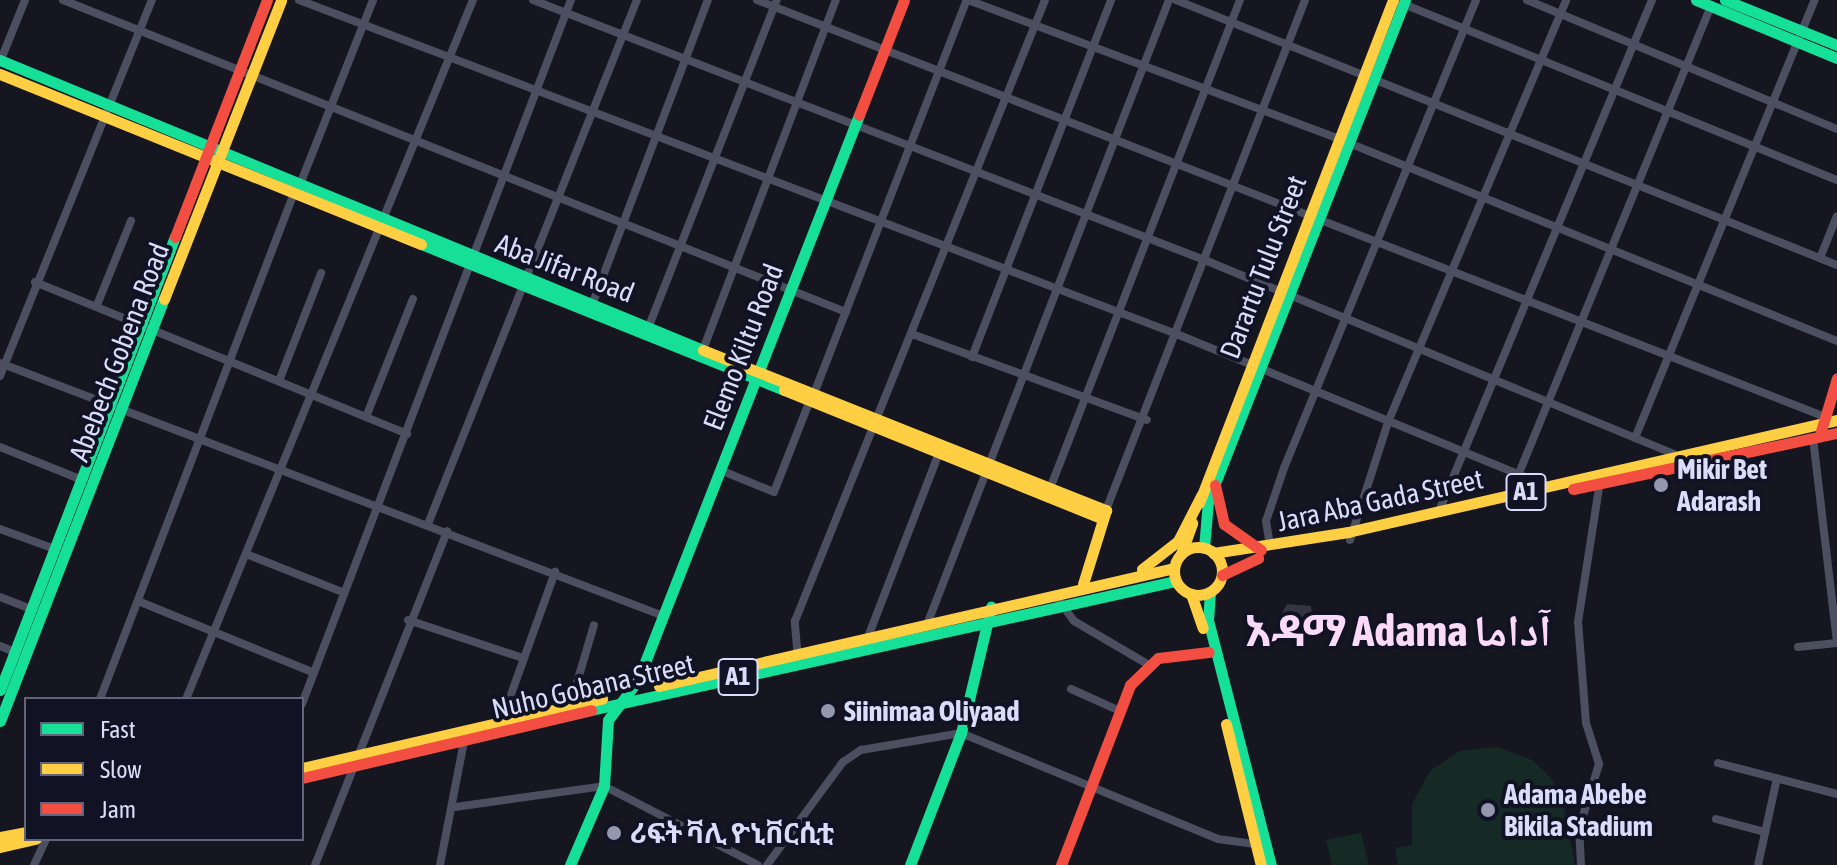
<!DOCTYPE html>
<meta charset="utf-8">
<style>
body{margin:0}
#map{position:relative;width:1837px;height:865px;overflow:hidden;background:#151620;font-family:"Asap Condensed","Noto Naskh Arabic","Noto Sans Ethiopic",sans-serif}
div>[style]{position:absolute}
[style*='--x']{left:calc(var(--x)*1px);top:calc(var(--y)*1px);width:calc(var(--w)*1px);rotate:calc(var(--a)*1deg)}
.green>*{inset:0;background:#152a25}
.building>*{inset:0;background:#333542}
.street>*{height:8px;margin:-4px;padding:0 4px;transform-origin:4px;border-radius:4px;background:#4b4f5f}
.fast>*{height:11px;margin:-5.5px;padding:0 5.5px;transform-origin:5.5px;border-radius:5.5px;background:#16e098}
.slow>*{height:11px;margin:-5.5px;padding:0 5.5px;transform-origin:5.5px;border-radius:5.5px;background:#ffcf43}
.slow>.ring{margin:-5.5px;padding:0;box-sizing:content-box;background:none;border:11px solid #ffcf43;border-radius:50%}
.jam>*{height:11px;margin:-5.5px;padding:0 5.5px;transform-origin:5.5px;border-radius:5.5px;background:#f24e42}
.dots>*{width:22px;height:22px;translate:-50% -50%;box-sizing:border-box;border:4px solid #111324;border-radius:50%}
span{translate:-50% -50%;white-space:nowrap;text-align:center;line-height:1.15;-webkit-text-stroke:8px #111324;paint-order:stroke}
.shield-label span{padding:2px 6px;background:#111324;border:2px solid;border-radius:6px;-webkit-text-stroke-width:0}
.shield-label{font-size:26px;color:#d9ddfa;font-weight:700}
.street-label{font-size:28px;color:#d9ddfa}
.poi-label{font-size:28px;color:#d9ddfa;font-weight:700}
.left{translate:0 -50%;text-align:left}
.town-label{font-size:44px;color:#fbdaf7;font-weight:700}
.legend{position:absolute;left:24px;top:697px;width:280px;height:144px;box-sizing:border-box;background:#111324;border:2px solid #61647a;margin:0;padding:10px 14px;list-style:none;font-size:24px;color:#d9ddfa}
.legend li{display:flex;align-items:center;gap:16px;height:40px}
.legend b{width:40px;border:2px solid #61647a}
</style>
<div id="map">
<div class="green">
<i style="clip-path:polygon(1497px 747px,1532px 760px,1550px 777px,1562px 797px,1575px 865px,1398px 865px,1395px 848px,1412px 845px,1412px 804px,1430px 771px,1460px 751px)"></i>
<i style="clip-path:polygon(1361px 833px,1369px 865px,1332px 865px,1326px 840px)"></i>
</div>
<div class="building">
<i style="clip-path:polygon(1287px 604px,1311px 606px,1314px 626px,1295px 639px,1276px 624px)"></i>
</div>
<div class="street">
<i style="--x:63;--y:0;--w:843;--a:21.73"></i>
<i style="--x:299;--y:0;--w:942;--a:20.84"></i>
<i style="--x:1179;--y:335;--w:398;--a:22.3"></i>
<i style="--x:533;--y:0;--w:723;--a:21.17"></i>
<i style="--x:1207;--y:261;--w:505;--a:22.45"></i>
<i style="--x:757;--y:0;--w:1144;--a:21.32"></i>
<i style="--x:968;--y:0;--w:396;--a:20.5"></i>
<i style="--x:1339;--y:139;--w:537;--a:22.08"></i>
<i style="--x:1176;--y:0;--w:712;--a:21.85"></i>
<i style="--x:1527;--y:0;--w:336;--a:22.6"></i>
<i style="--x:1401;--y:3;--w:471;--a:22.1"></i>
<i style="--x:0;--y:62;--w:67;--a:-68"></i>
<i style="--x:301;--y:182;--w:196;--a:-68.4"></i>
<i style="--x:1820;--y:258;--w:45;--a:-68"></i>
<i style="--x:35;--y:282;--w:402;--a:22.2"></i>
<i style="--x:97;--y:305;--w:91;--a:-68"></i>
<i style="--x:592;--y:305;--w:326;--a:-69.2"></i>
<i style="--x:649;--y:326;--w:350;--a:-68.6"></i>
<i style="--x:912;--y:334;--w:250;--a:20.1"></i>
<i style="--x:704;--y:347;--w:371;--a:-69.2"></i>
<i style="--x:972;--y:357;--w:383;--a:-68.7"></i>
<i style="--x:0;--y:363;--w:707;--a:20.87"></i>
<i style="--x:0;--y:376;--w:406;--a:-68"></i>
<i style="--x:279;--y:381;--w:116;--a:-68.7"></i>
<i style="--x:815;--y:391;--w:420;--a:-68.8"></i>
<i style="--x:366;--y:417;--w:127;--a:-68.3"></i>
<i style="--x:1635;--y:438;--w:474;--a:-67.7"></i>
<i style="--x:1813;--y:438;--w:204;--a:83.3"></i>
<i style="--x:0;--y:447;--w:88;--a:21.9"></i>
<i style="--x:720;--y:470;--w:58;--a:22.2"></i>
<i style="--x:774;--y:492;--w:99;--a:-68.6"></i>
<i style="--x:1051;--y:486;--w:521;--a:-68.75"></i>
<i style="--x:1510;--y:495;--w:529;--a:-67.66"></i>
<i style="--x:1106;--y:510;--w:547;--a:-68.68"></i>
<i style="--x:1439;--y:511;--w:554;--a:-67.37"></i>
<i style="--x:428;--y:524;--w:564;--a:-68.26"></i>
<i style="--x:0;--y:529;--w:59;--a:20"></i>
<i style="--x:1350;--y:540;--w:124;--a:-72.1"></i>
<i style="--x:1388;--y:422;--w:458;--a:-67.1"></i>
<i style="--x:1270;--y:546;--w:25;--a:-99"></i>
<i style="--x:1266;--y:521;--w:56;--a:-71.2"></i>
<i style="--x:1284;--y:468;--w:506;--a:-67.69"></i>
<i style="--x:246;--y:554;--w:106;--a:21.5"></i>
<i style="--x:0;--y:597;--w:34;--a:21"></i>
<i style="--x:1058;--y:599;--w:27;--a:54"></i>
<i style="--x:1074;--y:621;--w:87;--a:30.4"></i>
<i style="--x:138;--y:601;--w:190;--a:22.2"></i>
<i style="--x:408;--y:620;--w:121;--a:18.3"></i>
<i style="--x:928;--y:622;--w:667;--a:-68.82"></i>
<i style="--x:868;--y:637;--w:197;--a:-68.9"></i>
<i style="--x:0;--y:646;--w:16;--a:22"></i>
<i style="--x:1798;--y:647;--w:39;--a:-6"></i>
<i style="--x:798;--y:659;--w:38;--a:-95"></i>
<i style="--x:795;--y:621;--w:669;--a:-68.07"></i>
<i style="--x:1071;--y:689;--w:54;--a:24.2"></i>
<i style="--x:100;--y:699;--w:542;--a:-69.02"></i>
<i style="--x:186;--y:699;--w:756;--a:-67.68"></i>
<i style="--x:302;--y:704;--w:754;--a:-69.09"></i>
<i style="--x:570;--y:706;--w:84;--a:-73.5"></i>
<i style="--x:500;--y:725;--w:163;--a:-70.2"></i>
<i style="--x:1718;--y:763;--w:123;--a:14.6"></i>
<i style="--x:455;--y:807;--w:150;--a:-8"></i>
<i style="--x:604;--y:786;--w:173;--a:27.2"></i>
<i style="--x:1716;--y:819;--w:51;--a:14.9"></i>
<i style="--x:34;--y:865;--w:29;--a:-65"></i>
<i style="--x:315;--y:865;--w:359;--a:-68.4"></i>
<i style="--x:440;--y:865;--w:125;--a:-79"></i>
<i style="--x:767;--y:865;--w:128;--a:-53.6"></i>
<i style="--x:843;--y:762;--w:22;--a:-34"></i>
<i style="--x:861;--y:750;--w:101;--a:-9.6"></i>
<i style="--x:961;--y:733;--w:278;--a:22.4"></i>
<i style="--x:1218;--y:839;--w:43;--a:7.9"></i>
<i style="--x:1581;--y:865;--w:36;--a:-93"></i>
<i style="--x:1579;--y:829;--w:68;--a:-72.9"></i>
<i style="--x:1599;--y:764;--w:43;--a:-107.6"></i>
<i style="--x:1586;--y:723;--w:101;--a:-94.5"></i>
<i style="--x:1578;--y:622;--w:142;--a:-81.1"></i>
<i style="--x:1758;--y:865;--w:89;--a:-77.7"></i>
</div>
<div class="fast">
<i style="--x:1696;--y:0;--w:152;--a:22.4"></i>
<i style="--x:1725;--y:0;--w:121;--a:21.9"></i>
<i style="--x:0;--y:60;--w:760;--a:22.42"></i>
<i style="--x:421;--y:244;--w:391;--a:21.9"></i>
<i style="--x:1204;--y:548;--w:47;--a:-85.1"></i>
<i style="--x:1208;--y:501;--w:538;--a:-68.53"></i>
<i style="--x:1210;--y:592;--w:28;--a:94"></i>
<i style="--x:1208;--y:620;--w:253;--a:75.6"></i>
<i style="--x:0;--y:690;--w:486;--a:-68.9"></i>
<i style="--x:591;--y:710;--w:599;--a:-12.44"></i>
<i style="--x:0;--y:721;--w:453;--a:-68.8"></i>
<i style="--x:570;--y:865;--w:86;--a:-66.7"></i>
<i style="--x:604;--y:786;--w:66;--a:-86.5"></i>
<i style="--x:608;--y:720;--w:50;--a:-53.1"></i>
<i style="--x:638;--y:680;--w:607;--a:-68.64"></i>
<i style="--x:910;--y:865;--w:142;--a:-68.9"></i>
<i style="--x:961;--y:733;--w:130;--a:-76.6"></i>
</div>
<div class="slow">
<i style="--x:0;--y:74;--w:454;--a:22"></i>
<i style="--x:164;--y:299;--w:321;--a:-68.6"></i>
<i style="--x:703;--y:350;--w:434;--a:21.7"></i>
<i style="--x:1106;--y:510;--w:77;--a:107.3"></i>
<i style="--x:784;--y:390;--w:344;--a:22"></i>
<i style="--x:1199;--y:503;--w:539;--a:-68.91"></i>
<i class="ring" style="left:1174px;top:547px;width:37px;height:37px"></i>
<i style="--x:1213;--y:553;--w:137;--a:-8.8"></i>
<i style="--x:1348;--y:532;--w:502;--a:-12.9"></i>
<i style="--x:1181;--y:554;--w:33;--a:-70"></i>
<i style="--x:1142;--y:569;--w:46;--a:-37.9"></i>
<i style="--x:1178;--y:541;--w:51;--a:-62.9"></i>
<i style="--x:1191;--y:594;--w:36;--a:71"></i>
<i style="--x:659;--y:686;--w:528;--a:-12.91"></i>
<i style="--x:1226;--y:724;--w:145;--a:76.1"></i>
<i style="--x:302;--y:768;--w:308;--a:-13"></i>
<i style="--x:0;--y:837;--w:26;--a:-11"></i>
<i style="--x:0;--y:847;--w:37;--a:-13"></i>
</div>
<div class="jam">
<i style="--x:859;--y:115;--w:123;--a:-68.6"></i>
<i style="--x:175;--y:237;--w:254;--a:-68.8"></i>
<i style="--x:1821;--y:431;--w:55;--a:-73.2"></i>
<i style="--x:1215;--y:485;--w:40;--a:77"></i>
<i style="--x:1224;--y:524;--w:45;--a:35.1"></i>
<i style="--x:1573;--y:489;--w:270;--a:-12"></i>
<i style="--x:1222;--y:575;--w:40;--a:-25"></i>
<i style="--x:302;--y:778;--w:297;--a:-13.2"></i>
<i style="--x:1061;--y:865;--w:193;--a:-69"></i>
<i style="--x:1130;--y:685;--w:39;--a:-44"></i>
<i style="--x:1158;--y:658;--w:51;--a:-6.7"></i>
</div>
<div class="dots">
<i style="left:1661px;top:485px;background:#9497ae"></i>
<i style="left:828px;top:711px;background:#9497ae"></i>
<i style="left:1488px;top:810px;background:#9497ae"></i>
<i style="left:614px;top:833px;background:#9497ae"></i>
</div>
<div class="shield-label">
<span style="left:1526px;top:492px">A1</span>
<span style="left:738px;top:677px">A1</span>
</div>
<div class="street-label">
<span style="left:1263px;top:267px;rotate:-69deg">Darartu Tulu Street</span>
<span style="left:565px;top:268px;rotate:21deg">Aba Jifar Road</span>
<span style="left:743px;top:347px;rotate:-69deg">Elemo Kiltu Road</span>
<span style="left:119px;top:352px;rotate:-69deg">Abebech Gobena Road</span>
<span style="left:1380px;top:500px;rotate:-12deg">Jara Aba Gada Street</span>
<span style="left:593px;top:686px;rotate:-13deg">Nuho Gobana Street</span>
</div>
<div class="poi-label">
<span class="left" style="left:1677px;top:485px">Mikir Bet<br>Adarash</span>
<span class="left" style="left:844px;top:711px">Siinimaa Oliyaad</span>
<span class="left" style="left:1504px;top:810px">Adama Abebe<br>Bikila Stadium</span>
<span class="left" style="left:630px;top:833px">ሪፍት ቫሊ ዮኒቨርሲቲ</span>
</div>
<div class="town-label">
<span style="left:1398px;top:630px">አዳማ Adama آداما</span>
</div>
<ul class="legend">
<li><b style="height:10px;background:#16e098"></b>Fast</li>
<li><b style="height:10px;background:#ffcf43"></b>Slow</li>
<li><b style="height:10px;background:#f24e42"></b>Jam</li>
</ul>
</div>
